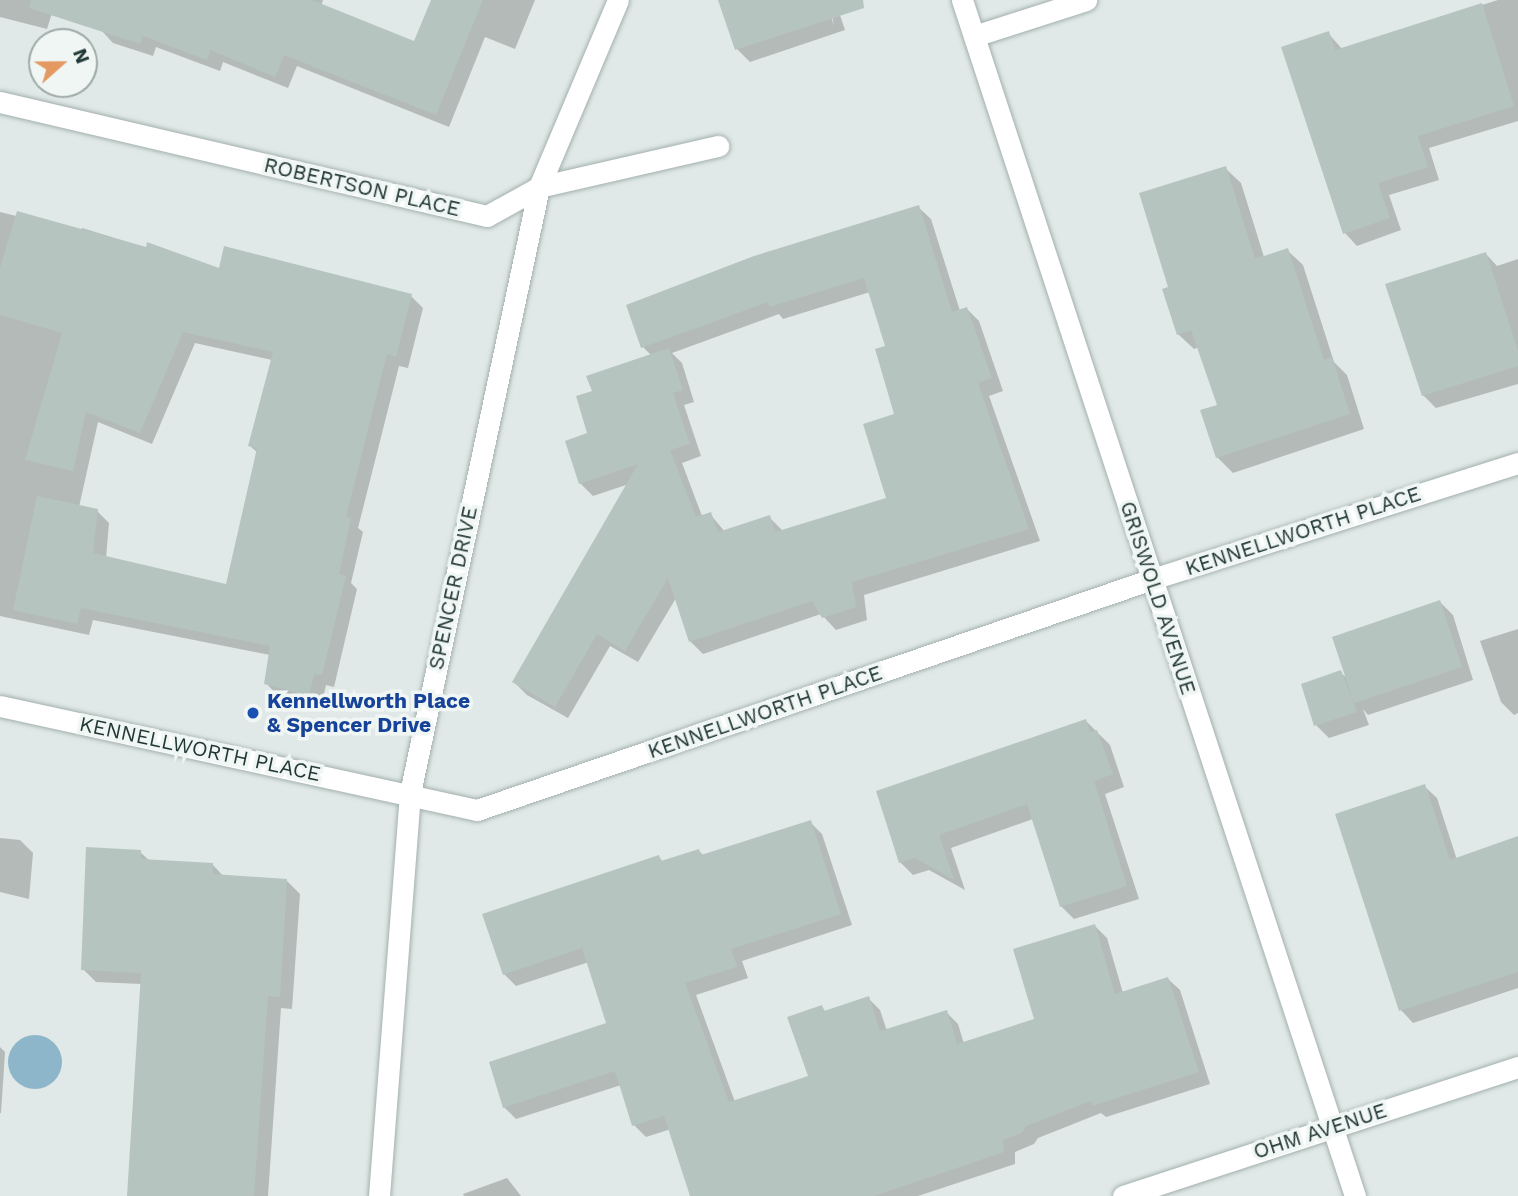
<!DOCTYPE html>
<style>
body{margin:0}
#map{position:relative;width:1518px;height:1196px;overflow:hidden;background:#e0e9e7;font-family:"Work Sans",sans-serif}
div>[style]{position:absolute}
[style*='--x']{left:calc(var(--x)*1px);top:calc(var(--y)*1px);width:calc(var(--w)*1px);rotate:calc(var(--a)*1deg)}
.water>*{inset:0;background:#8db6ca}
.round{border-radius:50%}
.shadow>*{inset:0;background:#0003}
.building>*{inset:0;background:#b6c4c0}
.roads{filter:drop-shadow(0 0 2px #a3b0ae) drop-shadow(0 0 2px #a3b0ae)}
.minor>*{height:21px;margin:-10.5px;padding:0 10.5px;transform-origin:10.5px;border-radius:10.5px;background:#fff}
.dots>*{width:19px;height:19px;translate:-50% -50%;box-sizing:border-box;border:4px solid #f0f6f4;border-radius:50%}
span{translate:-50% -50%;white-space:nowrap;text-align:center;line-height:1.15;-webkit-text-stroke:7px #f0f6f4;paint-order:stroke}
.street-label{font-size:21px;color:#223836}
.transit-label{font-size:21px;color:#164399;font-weight:700}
.left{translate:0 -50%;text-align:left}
.north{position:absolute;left:28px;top:28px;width:70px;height:70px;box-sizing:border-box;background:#f0f6f4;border:2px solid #9eaaa8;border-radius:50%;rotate:69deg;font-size:19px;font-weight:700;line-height:28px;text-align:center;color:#223836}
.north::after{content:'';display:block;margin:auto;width:24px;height:32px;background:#e49963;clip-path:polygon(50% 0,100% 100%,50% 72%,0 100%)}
</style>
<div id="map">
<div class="water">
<i class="round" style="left:8px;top:1035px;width:54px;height:54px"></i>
</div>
<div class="shadow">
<i style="clip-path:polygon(0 0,56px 0,47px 29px,0 17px)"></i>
<i style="clip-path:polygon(110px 0,323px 0,321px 6px,415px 43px,433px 0,535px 0,515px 49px,485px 37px,449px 127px,297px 66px,288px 88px,223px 62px,220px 71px,156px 47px,153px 56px,113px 43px,101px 30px)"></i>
<i style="clip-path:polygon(720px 0,826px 0,834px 26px,829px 0,835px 0,845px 30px,750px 62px,737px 49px)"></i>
<i style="clip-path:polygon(1498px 0,1518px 0,1518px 121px,1429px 148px,1439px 180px,1389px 195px,1401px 230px,1357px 246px,1345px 233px,1328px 33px,1342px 49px)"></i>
<i style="clip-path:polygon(1225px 168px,1241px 183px,1264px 257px,1287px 250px,1303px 265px,1334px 362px,1347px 375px,1364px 429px,1233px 473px,1217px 457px,1219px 406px,1199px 347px,1194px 349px,1178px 334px,1170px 289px)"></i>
<i style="clip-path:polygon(evenodd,918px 207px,931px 219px,960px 311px,967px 309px,979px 321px,1003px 391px,989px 396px,1040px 541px,864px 595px,867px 620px,836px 630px,821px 614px,703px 654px,690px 641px,676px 598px,638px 662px,610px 646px,568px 718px,527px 695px,514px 682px,629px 484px,593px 496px,580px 483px,594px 392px,652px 356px,643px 347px,918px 207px,870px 292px,887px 347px,896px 415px,888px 499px,783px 531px,769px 517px,725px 532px,710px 514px,702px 516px,682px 463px,701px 456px,684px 405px,694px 402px,682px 363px,672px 353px,779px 314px,783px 319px,870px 292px)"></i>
<i style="clip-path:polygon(evenodd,0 212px,81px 232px,82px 228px,220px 270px,411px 296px,423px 308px,408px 368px,399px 366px,358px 528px,363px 532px,351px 583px,357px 589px,334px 687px,326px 685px,321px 707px,278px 696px,266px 683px,270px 655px,93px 620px,89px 635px,0 616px,0 212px,195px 343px,272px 360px,250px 446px,258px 453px,228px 586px,106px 558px,109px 523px,97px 511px,79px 507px,98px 422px,152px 444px,195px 343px)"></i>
<i style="clip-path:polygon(1486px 254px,1497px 266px,1518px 259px,1518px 384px,1436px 408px,1423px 395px)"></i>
<i style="clip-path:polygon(1440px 602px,1453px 615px,1473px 680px,1368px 715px,1363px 709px,1369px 725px,1329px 738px,1316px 725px,1341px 673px,1348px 679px)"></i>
<i style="clip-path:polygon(1518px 629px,1518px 713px,1514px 715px,1501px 702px,1480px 641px)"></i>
<i style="clip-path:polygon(1086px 721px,1110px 745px,1124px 787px,1105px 794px,1139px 899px,1074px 919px,1061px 906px,1033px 819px,951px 848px,965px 890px,929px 870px,913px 875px,900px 862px)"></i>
<i style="clip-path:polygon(1424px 786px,1437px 798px,1457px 860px,1518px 838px,1518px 988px,1413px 1023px,1401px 1010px,1337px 815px)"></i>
<i style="clip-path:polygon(810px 822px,822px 834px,852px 925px,742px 961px,748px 978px,696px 995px,735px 1102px,810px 1078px,822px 1007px,826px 1012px,868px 998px,880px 1010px,887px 1031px,946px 1012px,958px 1024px,964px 1044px,1036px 1020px,1095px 926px,1107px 938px,1123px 993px,1168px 979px,1180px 990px,1210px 1084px,1106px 1117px,1101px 1113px,1038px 1138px,1034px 1144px,1015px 1152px,1015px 1164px,918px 1196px,692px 1196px,671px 1129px,646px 1137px,634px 1125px,621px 1085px,516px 1119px,504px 1107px,609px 1024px,589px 962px,516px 986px,504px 974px,659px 857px,663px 862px,699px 851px,704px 856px)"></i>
<i style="clip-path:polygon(0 838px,20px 840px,33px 853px,29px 899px,0 892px)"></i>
<i style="clip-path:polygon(140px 852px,150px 861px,213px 865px,224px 877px,287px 881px,300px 894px,292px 1009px,281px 1008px,268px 1196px,128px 1196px,142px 984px,96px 982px,83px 969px)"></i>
<i style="clip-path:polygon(0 1047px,5px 1052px,1px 1113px,0 1113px)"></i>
<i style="clip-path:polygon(507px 1178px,521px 1196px,464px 1196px,463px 1194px)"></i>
</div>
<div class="building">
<i style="clip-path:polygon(31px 0,312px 0,414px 41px,431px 0,483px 0,436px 115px,284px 55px,275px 77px,210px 50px,207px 60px,143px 36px,140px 44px,29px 8px)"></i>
<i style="clip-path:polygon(718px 0,863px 0,864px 8px,735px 50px)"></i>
<i style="clip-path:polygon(1482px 3px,1514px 106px,1418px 136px,1428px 167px,1378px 183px,1390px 218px,1343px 234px,1281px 47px,1329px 31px,1335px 50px)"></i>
<i style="clip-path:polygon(1226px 166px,1255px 259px,1288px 248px,1324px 360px,1332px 357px,1350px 414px,1216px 458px,1200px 410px,1217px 405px,1191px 330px,1177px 335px,1162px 289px,1168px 287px,1139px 193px)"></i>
<i style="clip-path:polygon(919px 205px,952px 312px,967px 307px,992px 378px,978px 383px,1029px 529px,852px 582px,856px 607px,822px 618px,812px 601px,689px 642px,668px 578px,625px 651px,597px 634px,555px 707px,512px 682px,638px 464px,579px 484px,565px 441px,587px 433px,576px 396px,592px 391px,586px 376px,669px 348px,683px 390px,673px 393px,690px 444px,670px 450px,696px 517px,711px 512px,718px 532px,770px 515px,775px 532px,886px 498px,863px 424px,894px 414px,875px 349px,885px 346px,864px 278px,769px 307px,768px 302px,641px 348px,626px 305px,754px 256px)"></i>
<i style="clip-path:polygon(17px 211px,146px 247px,147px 242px,219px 268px,224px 246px,412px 294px,396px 357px,387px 354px,346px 517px,351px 518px,339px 574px,346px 576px,322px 675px,314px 674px,309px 696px,264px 684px,270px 646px,81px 608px,77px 624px,13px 610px,37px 496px,98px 509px,93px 553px,226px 584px,257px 448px,248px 446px,273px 352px,183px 332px,140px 433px,86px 412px,73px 471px,25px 460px,62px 333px,0 315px,0 268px)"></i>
<i style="clip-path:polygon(1486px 252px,1518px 351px,1518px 366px,1422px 396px,1385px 284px)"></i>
<i style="clip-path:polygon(1440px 600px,1462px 667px,1354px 703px,1332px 637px)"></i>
<i style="clip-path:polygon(1341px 670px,1357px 712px,1314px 726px,1301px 684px)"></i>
<i style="clip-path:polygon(1086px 719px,1090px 732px,1097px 730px,1113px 774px,1094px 781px,1127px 886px,1060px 907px,1027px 804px,939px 835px,954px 880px,915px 858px,899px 863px,876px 791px)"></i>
<i style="clip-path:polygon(1425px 784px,1450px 860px,1518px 836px,1518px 972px,1399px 1011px,1335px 814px)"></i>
<i style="clip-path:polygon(811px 820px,841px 914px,731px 949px,737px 967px,685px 983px,729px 1102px,808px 1076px,787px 1017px,822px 1005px,824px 1011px,869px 996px,880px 1031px,947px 1010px,957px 1044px,1034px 1019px,1013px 949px,1095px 924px,1115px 994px,1168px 977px,1199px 1072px,1092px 1106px,1091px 1101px,1026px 1126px,1022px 1133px,1003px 1140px,1004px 1152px,874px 1196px,690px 1196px,664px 1116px,632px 1126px,615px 1071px,503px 1108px,489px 1062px,606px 1023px,582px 948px,503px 975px,482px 914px,659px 855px,661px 861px,699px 849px,701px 855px)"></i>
<i style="clip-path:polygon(86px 847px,141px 850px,141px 859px,213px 863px,213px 874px,287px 879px,280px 997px,268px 996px,254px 1196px,127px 1196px,141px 973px,81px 970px)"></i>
</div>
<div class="roads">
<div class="minor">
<i style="--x:962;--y:0;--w:1259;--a:71.81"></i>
<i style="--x:974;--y:36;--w:118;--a:-17.8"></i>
<i style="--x:0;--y:102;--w:500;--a:13.17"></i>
<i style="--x:487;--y:216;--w:60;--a:-29.1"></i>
<i style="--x:539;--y:187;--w:184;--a:-12.9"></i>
<i style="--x:0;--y:706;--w:488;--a:12.3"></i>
<i style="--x:477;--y:810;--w:713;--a:-18.89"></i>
<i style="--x:1152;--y:579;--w:384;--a:-17.6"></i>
<i style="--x:379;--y:1196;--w:404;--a:-85.6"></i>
<i style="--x:410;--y:793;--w:620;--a:-77.98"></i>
<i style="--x:539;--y:187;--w:203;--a:-67.1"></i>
<i style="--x:1123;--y:1196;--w:416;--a:-18.1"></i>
</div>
</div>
<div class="dots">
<i style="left:253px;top:713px;background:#1a4fb4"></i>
</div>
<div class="street-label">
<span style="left:362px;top:187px;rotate:13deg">ROBERTSON PLACE</span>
<span style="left:1303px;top:531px;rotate:-18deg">KENNELLWORTH PLACE</span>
<span style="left:453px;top:588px;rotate:-78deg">SPENCER DRIVE</span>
<span style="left:1158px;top:598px;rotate:72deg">GRISWOLD AVENUE</span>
<span style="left:765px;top:712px;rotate:-19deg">KENNELLWORTH PLACE</span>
<span style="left:200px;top:749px;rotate:12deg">KENNELLWORTH PLACE</span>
<span style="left:1320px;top:1131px;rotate:-18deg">OHM AVENUE</span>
</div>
<div class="transit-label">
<span class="left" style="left:267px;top:713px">Kennellworth Place<br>&amp; Spencer Drive</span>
</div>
<div class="north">N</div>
</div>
